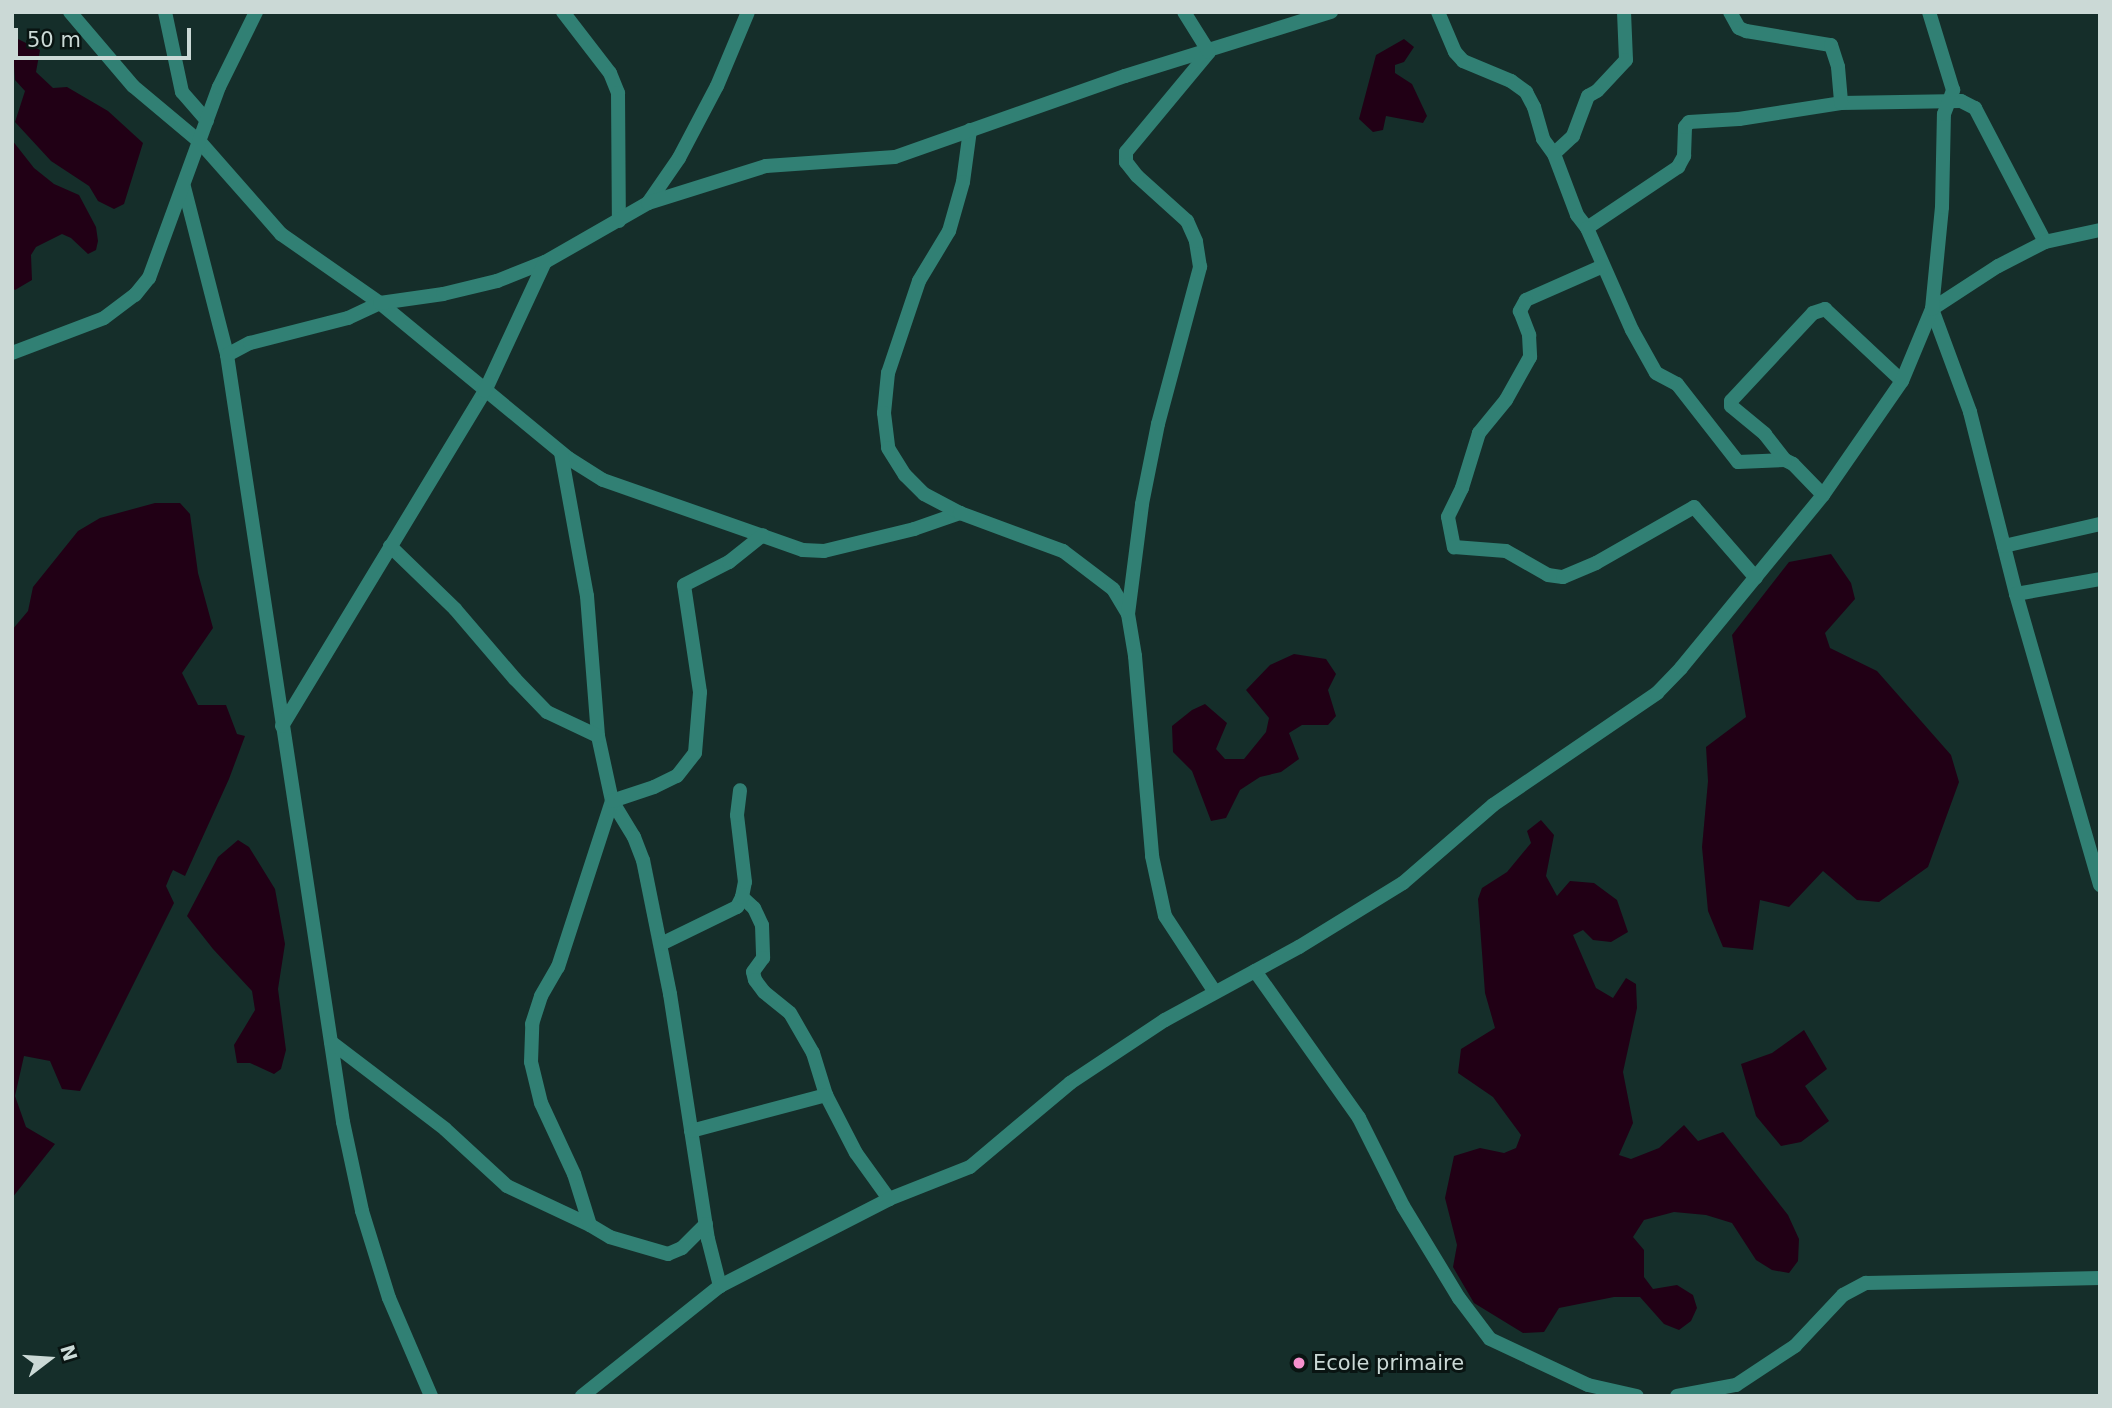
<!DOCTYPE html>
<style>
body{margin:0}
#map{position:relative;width:2112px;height:1408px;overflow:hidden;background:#152e2a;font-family:"DejaVu Sans",sans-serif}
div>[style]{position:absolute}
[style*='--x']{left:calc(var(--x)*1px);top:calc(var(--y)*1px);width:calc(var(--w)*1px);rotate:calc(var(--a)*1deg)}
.water>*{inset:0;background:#210015}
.street>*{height:14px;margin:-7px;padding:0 7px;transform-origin:7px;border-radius:7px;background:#318074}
.dots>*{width:19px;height:19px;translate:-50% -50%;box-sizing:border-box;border:4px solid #091412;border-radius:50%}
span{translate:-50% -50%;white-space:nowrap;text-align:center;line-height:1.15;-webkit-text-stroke:6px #091412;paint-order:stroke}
.poi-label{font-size:21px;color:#cbd9d6}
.left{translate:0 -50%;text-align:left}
.frame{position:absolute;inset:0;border:14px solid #cbd9d6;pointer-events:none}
.north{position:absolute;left:14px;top:1324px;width:70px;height:70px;-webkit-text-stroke:5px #091412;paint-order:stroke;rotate:73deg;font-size:19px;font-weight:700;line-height:28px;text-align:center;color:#cbd9d6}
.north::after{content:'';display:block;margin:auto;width:24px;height:32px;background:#cbd9d6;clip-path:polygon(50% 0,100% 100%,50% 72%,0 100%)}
.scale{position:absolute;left:14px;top:28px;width:177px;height:32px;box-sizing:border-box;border:4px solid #cbd9d6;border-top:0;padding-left:9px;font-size:21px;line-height:24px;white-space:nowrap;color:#cbd9d6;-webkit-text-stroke:5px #091412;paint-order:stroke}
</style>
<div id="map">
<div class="water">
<i style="clip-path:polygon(12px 36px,40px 50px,36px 72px,53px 88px,67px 87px,108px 111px,143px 143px,124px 204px,114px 209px,98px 201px,89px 186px,51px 161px,15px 122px,25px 91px,15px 80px)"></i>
<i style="clip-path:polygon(1404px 39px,1414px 47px,1404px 62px,1395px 65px,1395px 73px,1412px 84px,1427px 116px,1423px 123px,1386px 116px,1383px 130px,1373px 132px,1359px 119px,1376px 55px)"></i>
<i style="clip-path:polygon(12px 140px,34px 168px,54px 184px,79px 195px,96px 227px,98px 241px,96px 250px,88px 254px,71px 238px,62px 234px,36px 247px,31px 255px,32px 280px,15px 290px,12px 287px)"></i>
<i style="clip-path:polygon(155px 503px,180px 503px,190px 514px,198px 573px,213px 628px,182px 673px,198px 705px,226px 705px,237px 734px,245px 736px,229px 779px,185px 876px,173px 870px,171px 874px,166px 886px,174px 903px,80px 1091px,62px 1089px,50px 1061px,24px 1056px,15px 1096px,26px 1127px,55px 1144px,12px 1198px,12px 630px,28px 611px,33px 587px,78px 531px,100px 518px)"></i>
<i style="clip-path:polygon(1831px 554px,1851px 583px,1855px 599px,1825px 633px,1830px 648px,1877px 671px,1951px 755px,1959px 782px,1928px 867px,1879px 902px,1857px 900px,1823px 871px,1789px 907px,1760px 900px,1753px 950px,1723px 947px,1708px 911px,1702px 847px,1708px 781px,1706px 747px,1746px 717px,1732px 635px,1789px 562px)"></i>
<i style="clip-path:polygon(1294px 654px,1326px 659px,1336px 674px,1328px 690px,1336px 716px,1328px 725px,1302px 725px,1289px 733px,1299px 759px,1281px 772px,1260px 777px,1240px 790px,1226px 818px,1211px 821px,1192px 771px,1173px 752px,1172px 726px,1192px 710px,1205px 704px,1227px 723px,1216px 749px,1225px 759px,1244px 759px,1266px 732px,1269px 718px,1246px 690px,1270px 665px)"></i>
<i style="clip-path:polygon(1541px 820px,1554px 835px,1546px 876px,1557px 896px,1570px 881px,1594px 883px,1617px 900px,1628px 932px,1611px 942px,1593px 940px,1583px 930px,1573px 935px,1596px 988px,1613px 998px,1626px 978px,1636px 984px,1637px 1008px,1623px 1072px,1633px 1123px,1619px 1155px,1631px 1159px,1659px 1148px,1684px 1125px,1698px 1141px,1723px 1132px,1788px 1215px,1799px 1239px,1798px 1261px,1789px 1273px,1772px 1270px,1756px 1260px,1732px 1223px,1706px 1215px,1674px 1212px,1644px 1220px,1633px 1237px,1644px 1250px,1644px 1277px,1653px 1289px,1677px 1285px,1693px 1295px,1697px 1308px,1691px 1321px,1679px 1330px,1664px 1324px,1640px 1297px,1614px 1297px,1559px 1308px,1544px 1332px,1523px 1333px,1474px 1303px,1453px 1267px,1457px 1245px,1445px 1198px,1454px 1156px,1480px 1148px,1504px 1153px,1516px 1148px,1521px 1135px,1493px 1097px,1458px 1073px,1461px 1049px,1495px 1028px,1485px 993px,1478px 899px,1482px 888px,1507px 872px,1531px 843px,1527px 831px)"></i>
<i style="clip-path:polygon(238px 840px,249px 847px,275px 889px,285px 944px,278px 989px,286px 1050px,281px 1069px,274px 1074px,250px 1063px,237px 1063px,234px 1045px,255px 1010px,252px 991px,213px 949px,187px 916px,218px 857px)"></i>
<i style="clip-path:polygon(1804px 1030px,1827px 1069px,1805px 1086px,1829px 1121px,1801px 1142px,1781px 1146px,1756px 1116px,1741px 1064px,1772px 1053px)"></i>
</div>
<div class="street">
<i style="--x:70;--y:12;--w:97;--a:49.6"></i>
<i style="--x:133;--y:86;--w:87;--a:39.9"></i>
<i style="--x:200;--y:142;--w:123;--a:48.6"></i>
<i style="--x:281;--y:234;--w:121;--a:34.9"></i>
<i style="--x:380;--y:303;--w:244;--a:39.5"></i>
<i style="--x:568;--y:458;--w:41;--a:32.2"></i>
<i style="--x:603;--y:480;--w:212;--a:19.3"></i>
<i style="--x:803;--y:550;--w:21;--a:3"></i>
<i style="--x:824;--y:551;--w:93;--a:-13.7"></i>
<i style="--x:914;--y:529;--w:49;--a:-19.2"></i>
<i style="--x:165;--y:12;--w:82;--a:78"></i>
<i style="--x:182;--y:92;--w:38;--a:49"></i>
<i style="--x:563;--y:12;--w:77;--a:52.4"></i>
<i style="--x:610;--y:73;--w:22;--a:68"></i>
<i style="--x:618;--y:93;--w:128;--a:89.6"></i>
<i style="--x:1438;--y:12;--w:43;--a:67"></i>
<i style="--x:1455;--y:52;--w:12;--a:48"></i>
<i style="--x:1463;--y:61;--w:52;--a:22.6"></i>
<i style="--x:1511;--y:81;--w:19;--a:36"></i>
<i style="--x:1526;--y:92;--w:17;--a:62"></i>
<i style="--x:1534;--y:107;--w:33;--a:74"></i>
<i style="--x:1543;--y:139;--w:19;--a:54"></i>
<i style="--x:1624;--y:12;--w:48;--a:87.6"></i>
<i style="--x:1626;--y:60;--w:42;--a:133.1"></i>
<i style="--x:1597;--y:91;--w:10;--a:151"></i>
<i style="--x:1588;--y:96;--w:43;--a:110.6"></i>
<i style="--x:1573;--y:136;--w:26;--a:137"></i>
<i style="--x:1554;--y:154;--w:65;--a:69.3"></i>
<i style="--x:1577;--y:215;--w:16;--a:52"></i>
<i style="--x:1587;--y:228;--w:110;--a:-33.8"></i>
<i style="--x:1678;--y:167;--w:13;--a:-61"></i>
<i style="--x:1684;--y:156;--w:29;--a:-88"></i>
<i style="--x:1685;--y:127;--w:6;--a:-51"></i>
<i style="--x:1689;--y:122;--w:50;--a:-3.4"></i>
<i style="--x:1739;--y:119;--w:103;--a:-8.9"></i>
<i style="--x:1841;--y:103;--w:120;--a:-1"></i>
<i style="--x:1961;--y:101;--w:16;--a:27"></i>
<i style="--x:1975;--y:108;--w:151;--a:62.4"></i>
<i style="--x:1730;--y:12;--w:18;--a:61"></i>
<i style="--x:1739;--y:28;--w:8;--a:23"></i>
<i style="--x:1746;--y:31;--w:86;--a:9.4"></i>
<i style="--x:1831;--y:45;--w:23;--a:72"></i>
<i style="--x:1838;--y:67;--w:36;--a:85"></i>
<i style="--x:970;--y:130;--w:52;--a:97.7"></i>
<i style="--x:963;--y:182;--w:51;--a:105.9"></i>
<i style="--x:949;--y:231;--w:58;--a:121"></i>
<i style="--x:919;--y:281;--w:97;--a:108.6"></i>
<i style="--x:888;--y:373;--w:40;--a:95.7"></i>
<i style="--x:884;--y:413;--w:35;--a:83"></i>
<i style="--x:888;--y:448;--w:32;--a:58"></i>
<i style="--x:905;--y:475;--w:27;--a:45"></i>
<i style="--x:924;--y:494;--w:41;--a:27.8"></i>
<i style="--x:960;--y:513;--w:110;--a:20.3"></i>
<i style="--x:1063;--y:551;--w:63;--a:37.2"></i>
<i style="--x:1113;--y:589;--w:29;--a:59"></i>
<i style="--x:1128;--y:614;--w:43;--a:80.5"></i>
<i style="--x:1135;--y:656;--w:201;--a:85.1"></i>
<i style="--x:1152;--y:856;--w:61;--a:77.8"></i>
<i style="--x:1165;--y:916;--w:91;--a:56.7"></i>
<i style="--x:184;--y:187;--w:173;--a:75.6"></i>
<i style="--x:227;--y:355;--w:776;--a:81.4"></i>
<i style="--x:343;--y:1122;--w:91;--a:77.9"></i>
<i style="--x:362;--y:1211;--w:91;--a:72.8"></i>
<i style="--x:389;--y:1298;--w:107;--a:66.8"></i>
<i style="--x:648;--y:203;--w:55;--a:-55.4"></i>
<i style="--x:679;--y:158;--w:81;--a:-62.2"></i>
<i style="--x:717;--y:86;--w:80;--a:-67.3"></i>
<i style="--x:1587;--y:228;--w:111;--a:66.2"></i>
<i style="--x:1632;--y:330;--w:49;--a:60.8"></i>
<i style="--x:1656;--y:373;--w:24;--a:28"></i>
<i style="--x:1677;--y:384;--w:99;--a:52"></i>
<i style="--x:1738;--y:462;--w:47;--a:-2.4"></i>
<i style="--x:1785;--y:460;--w:9;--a:27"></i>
<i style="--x:1793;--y:464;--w:43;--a:45.9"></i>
<i style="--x:2100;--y:230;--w:56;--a:167.7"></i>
<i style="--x:2045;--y:242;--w:53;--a:152.9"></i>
<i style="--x:1998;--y:266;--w:79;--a:146.9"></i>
<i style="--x:1932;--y:309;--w:110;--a:69.7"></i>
<i style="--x:1970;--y:412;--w:188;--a:75.8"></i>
<i style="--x:2016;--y:594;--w:303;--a:73.9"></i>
<i style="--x:1603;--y:266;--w:84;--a:156.2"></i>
<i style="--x:1526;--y:300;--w:13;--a:119"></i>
<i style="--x:1520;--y:311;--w:26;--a:69"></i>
<i style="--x:1529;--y:335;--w:22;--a:87"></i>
<i style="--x:1530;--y:357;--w:49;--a:119.2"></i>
<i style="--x:1506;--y:400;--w:43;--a:129.3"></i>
<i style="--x:1479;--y:433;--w:58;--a:107.2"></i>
<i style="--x:1462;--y:488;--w:32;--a:116"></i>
<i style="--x:1448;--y:517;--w:31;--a:79"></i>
<i style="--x:1454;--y:547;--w:52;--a:4.4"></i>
<i style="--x:1506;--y:551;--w:48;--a:29.7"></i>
<i style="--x:1548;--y:575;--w:15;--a:8"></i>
<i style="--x:1563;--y:577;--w:36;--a:-23"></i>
<i style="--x:1596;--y:563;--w:113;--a:-29.7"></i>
<i style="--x:1694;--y:507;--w:94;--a:48.9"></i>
<i style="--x:12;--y:353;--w:98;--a:-20.8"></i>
<i style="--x:104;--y:318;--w:39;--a:-37"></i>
<i style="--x:135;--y:295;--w:22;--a:-51"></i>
<i style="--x:149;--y:278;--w:203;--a:-69.9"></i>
<i style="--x:219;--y:87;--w:84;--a:-63.7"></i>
<i style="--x:227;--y:355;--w:26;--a:-28"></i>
<i style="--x:250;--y:343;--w:101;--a:-14.3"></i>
<i style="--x:348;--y:318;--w:35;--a:-25"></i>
<i style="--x:380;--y:303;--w:64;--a:-8.1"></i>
<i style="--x:443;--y:294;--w:56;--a:-13.5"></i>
<i style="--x:497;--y:281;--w:52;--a:-21.6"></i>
<i style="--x:545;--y:262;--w:119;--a:-29.8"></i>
<i style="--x:648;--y:203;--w:124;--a:-17.4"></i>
<i style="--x:766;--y:166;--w:129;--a:-4"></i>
<i style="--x:895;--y:157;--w:244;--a:-19.4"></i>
<i style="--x:1125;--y:76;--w:216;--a:-17.3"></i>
<i style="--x:561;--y:453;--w:145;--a:79.7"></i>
<i style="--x:587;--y:596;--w:140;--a:85.5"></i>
<i style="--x:598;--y:736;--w:66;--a:77.8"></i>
<i style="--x:612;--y:801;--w:42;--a:58.6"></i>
<i style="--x:634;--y:837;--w:25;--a:69"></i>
<i style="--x:643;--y:860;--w:137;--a:78.6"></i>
<i style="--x:670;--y:994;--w:248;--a:81.2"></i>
<i style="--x:708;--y:1239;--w:49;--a:75.7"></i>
<i style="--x:1785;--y:460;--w:33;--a:-128"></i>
<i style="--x:1765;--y:434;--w:44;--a:-140.5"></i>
<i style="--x:1731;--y:406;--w:5;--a:-90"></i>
<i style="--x:1731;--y:401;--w:120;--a:-47"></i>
<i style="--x:1813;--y:313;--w:13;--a:-18"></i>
<i style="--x:1825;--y:309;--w:105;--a:43.1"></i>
<i style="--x:390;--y:546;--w:91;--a:44.1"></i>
<i style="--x:455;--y:609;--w:92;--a:49.4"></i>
<i style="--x:515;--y:679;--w:46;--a:45.9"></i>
<i style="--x:547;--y:712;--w:56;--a:25.2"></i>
<i style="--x:2004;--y:546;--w:98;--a:-12.9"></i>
<i style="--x:2016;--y:594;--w:85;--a:-10.1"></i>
<i style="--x:1128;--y:614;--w:111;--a:-82.7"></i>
<i style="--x:1142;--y:504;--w:82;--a:-78.7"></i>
<i style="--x:1158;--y:424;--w:163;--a:-75"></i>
<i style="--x:1200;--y:267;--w:26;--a:-99"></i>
<i style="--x:1196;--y:241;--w:22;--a:-114"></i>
<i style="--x:1187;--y:221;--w:67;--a:-138"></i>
<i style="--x:1137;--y:176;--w:18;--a:-128"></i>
<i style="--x:1126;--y:162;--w:10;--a:-90"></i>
<i style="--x:1126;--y:152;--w:130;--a:-50.3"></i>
<i style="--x:1209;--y:52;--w:47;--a:-122"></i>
<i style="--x:282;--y:726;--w:392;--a:-58.8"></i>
<i style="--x:485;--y:391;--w:142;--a:-65.1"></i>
<i style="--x:742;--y:897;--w:16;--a:43"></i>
<i style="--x:754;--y:908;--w:19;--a:65"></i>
<i style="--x:762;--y:925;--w:33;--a:88"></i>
<i style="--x:763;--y:958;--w:17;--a:126"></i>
<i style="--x:753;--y:972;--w:8;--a:76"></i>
<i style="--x:755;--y:980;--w:15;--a:53"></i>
<i style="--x:764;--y:992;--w:33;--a:39"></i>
<i style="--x:790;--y:1013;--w:46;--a:60.1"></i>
<i style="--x:813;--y:1053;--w:44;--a:72.8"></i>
<i style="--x:826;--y:1095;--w:65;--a:62.7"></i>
<i style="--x:856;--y:1153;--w:57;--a:54.3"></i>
<i style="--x:661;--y:944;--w:85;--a:-26"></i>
<i style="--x:737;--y:907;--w:11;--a:-63"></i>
<i style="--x:742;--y:897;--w:15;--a:-79"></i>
<i style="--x:745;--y:882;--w:67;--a:-96.8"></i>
<i style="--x:737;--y:815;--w:25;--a:-83"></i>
<i style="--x:1255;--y:971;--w:180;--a:54.7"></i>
<i style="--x:1359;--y:1118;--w:98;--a:63.4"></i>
<i style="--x:1403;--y:1206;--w:108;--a:58.7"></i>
<i style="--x:1459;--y:1298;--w:51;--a:52.9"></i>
<i style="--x:1490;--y:1339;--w:108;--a:25.1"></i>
<i style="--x:1588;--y:1385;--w:50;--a:12.7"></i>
<i style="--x:331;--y:1042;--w:143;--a:37.3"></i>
<i style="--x:445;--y:1129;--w:84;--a:42.6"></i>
<i style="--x:507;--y:1186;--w:92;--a:25.2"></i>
<i style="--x:691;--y:1131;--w:140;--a:-14.9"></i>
<i style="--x:706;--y:1224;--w:34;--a:135"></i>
<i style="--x:682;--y:1248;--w:15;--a:157"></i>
<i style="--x:668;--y:1254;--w:60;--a:-163.7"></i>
<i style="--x:610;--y:1237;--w:23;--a:-149"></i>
<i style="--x:590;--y:1225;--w:53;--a:-107.4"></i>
<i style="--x:574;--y:1174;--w:78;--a:-114.9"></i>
<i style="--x:541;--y:1103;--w:42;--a:-103.7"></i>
<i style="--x:531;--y:1062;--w:38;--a:-88"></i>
<i style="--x:532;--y:1024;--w:29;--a:-72"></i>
<i style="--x:541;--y:996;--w:34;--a:-60"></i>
<i style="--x:558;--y:967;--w:175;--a:-72"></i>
<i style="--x:612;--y:801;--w:44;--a:-18.4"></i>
<i style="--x:654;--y:787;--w:25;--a:-26"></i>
<i style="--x:677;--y:776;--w:29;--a:-52"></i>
<i style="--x:695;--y:753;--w:61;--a:-85.3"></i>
<i style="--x:700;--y:692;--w:108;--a:-98.5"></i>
<i style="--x:684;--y:585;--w:51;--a:-27.1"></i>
<i style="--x:729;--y:562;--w:43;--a:-38.5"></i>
<i style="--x:582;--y:1396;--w:176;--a:-38.6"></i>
<i style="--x:720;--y:1286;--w:190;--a:-27.2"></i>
<i style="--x:889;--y:1199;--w:87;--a:-21.6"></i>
<i style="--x:970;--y:1167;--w:131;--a:-40"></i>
<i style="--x:1070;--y:1083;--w:114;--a:-33.6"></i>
<i style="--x:1165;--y:1020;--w:153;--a:-28.6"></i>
<i style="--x:1299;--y:947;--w:122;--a:-31.6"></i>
<i style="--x:1403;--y:883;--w:119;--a:-40.9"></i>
<i style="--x:1493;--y:805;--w:199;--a:-34.3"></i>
<i style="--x:1657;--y:693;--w:35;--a:-46"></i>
<i style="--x:1681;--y:668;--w:224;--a:-50.6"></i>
<i style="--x:1823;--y:495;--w:139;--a:-55.3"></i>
<i style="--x:1902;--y:381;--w:78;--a:-67.4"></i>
<i style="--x:1932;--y:309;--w:102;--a:-84.4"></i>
<i style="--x:1942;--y:207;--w:93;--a:-88.8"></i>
<i style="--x:1944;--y:114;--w:26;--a:-69"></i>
<i style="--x:1953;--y:90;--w:82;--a:-107.1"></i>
<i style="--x:1677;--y:1396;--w:60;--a:-10.6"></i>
<i style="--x:1736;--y:1385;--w:71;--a:-33.5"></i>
<i style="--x:1795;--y:1346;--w:70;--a:-46.7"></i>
<i style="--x:1843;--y:1295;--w:26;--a:-28"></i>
<i style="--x:1866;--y:1283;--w:234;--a:-1.2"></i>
</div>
<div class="dots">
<i style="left:1299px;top:1363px;background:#f790cd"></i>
</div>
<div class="poi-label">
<span class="left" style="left:1313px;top:1363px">Ecole primaire</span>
</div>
<div class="frame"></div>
<div class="north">N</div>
<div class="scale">50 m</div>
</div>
